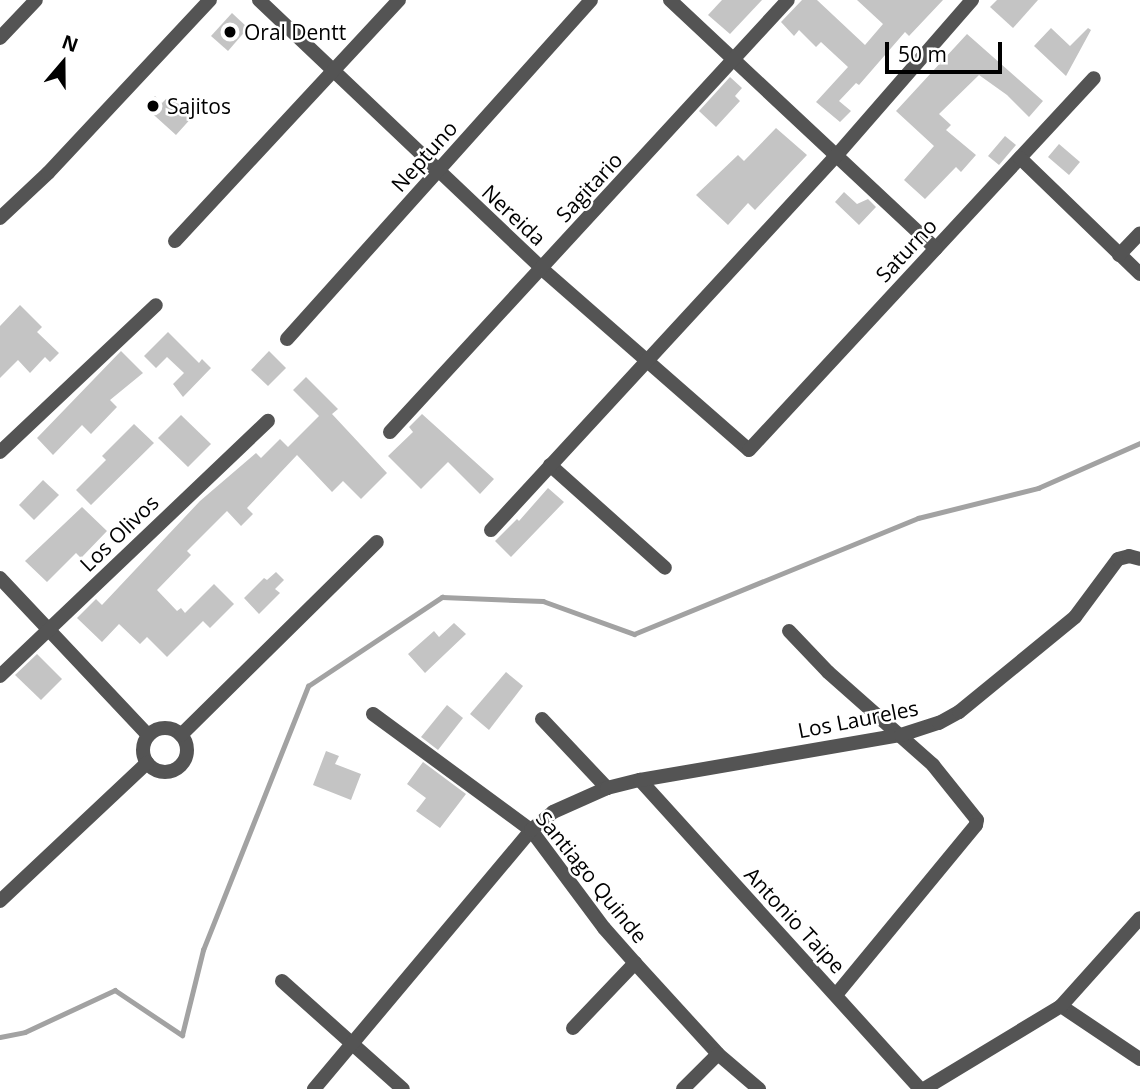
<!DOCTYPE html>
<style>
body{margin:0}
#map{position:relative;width:1140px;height:1089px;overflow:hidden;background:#fff;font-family:"Open Sans",sans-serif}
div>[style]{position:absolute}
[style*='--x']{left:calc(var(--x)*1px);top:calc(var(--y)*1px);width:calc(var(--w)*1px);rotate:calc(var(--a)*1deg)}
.stream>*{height:4.5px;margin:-2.25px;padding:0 2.25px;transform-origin:2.25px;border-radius:2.25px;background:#a2a2a2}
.building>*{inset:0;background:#c4c4c4}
.minor>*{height:14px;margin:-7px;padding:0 7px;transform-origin:7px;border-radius:7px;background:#545454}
.minor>.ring{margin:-7px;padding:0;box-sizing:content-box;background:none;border:14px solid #545454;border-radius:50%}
.tertiary>*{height:14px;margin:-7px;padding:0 7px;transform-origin:7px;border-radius:7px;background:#545454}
.dots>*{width:19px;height:19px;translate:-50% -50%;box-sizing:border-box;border:4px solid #fff;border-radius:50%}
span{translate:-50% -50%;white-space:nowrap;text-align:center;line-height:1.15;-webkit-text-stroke:5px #fff;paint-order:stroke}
.poi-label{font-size:21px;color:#000}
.left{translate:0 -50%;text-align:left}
.street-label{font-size:21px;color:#000}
.north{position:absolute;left:28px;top:28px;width:70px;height:70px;-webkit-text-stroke:5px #fff;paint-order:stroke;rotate:20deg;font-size:19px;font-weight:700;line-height:28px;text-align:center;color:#000}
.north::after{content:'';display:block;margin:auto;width:24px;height:32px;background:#000;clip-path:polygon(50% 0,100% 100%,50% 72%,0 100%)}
.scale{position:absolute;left:885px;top:42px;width:117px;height:32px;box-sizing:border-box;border:4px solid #000;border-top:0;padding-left:9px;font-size:21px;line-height:24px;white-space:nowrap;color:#000;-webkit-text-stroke:5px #fff;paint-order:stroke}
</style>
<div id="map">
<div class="stream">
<i style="--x:0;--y:1037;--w:25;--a:-11"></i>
<i style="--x:25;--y:1032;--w:99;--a:-25"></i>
<i style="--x:115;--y:990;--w:81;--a:33.9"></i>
<i style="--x:182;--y:1035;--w:88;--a:-76.1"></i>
<i style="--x:203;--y:950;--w:284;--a:-68.3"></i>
<i style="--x:308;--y:686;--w:161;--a:-33.6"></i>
<i style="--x:442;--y:597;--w:101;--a:2.3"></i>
<i style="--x:543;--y:601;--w:97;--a:19.9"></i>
<i style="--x:634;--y:634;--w:307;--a:-22.2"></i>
<i style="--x:918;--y:518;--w:124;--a:-14"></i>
<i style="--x:1038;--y:488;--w:111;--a:-23.8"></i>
</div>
<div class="building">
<i style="clip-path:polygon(722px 0,762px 0,730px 34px,708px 15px)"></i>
<i style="clip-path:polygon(802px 0,817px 0,865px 45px,883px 24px,857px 0,943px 0,909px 36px,905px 32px,859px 85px,856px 83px,839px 101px,851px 111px,840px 122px,816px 102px,848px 67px,821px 42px,816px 47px,799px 30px,794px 36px,781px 22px)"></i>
<i style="clip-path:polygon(997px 0,1038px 0,1013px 28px,990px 7px)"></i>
<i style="clip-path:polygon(232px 13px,248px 28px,228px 51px,211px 36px)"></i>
<i style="clip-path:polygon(1051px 28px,1070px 46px,1088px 28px,1091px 30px,1066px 76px,1034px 46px)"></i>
<i style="clip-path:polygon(967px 34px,1043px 101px,1029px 117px,1007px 95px,979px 75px,939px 114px,951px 125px,946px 130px,976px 155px,961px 172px,956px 167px,925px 199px,904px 180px,934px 146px,896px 111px)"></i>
<i style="clip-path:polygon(730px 77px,742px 88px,735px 96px,740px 101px,716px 127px,699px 111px)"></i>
<i style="clip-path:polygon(155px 96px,162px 103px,166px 99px,171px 103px,175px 99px,194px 115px,176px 135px,145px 107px)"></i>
<i style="clip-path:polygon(776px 128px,807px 155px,755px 210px,748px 203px,728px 225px,696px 195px,738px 155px,744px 161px)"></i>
<i style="clip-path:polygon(1005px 136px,1016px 145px,999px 165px,988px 156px)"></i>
<i style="clip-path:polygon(1059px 144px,1080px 162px,1069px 175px,1048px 157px)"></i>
<i style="clip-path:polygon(844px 192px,857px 204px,868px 199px,876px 207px,859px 225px,835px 202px)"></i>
<i style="clip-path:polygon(20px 305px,42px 327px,37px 332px,59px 353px,50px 362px,45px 357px,30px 373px,18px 360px,0 378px,0 326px)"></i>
<i style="clip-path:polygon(168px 332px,199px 363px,202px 359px,211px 368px,183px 397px,173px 384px,184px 373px,167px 357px,156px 368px,144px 356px)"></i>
<i style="clip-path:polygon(121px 351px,143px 373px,110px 400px,117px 407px,91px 434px,82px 425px,53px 455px,37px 438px)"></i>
<i style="clip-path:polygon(269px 351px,286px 368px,268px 386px,251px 370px)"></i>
<i style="clip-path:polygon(306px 377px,338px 409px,332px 414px,387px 473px,361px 499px,343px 481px,332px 492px,297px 455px,247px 508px,253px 514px,241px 526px,227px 511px,187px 551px,191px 555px,157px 590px,177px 611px,181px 608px,185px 613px,214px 584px,234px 604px,210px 628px,203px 621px,167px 657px,147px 637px,140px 644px,119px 624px,102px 642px,77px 618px,96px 599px,102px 605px,200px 501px,256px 453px,261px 458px,280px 439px,288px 447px,319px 416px,293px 390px)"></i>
<i style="clip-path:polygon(422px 414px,494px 479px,480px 494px,448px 462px,421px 489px,388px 456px,413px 432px,409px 427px)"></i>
<i style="clip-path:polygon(181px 415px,211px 444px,188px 467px,158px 438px)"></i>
<i style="clip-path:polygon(134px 424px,154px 443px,91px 505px,76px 490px,106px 460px,102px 456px)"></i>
<i style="clip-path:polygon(43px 480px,59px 495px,34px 520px,19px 505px)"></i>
<i style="clip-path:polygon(548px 488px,564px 502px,511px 557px,495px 541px,517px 519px,519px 521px)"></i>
<i style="clip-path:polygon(82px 507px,107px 531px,81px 558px,76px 553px,47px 582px,25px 561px)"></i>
<i style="clip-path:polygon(276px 572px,284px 580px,275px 589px,280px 593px,259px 614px,244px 598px,264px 578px,267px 580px)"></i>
<i style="clip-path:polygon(454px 623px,466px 634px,425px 673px,408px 654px,434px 631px,439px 637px)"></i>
<i style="clip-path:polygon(37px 654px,62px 679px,41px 700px,15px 675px)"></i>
<i style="clip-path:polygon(506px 672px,523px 686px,489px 730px,470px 714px)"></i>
<i style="clip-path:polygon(447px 705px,463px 718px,438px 750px,421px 737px)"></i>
<i style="clip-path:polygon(326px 751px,339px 756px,335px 764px,361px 774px,351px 800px,313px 785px)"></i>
<i style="clip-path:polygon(423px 762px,466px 794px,440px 828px,416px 811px,426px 798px,407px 784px)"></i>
</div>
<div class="minor">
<i style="--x:259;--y:0;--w:389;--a:43.5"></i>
<i style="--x:541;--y:268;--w:276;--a:41.2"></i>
<i style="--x:749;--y:450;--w:507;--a:-47.16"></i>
<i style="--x:670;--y:0;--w:364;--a:43.1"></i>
<i style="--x:0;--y:38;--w:52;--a:-46.5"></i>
<i style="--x:1020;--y:158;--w:167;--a:44"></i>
<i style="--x:175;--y:241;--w:329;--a:-47.1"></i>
<i style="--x:1119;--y:255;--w:30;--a:-46"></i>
<i style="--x:287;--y:339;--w:455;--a:-48.1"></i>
<i style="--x:390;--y:432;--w:587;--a:-47.35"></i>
<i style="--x:0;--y:452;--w:214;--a:-43.3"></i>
<i style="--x:550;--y:465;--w:154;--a:41.8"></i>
<i style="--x:491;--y:530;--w:509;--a:-47.31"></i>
<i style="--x:836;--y:156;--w:207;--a:-48.9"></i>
<i style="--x:0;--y:578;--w:216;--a:46.7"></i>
<i style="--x:789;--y:631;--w:57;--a:46.4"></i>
<i style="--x:828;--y:672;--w:140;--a:41.5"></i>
<i style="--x:933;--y:765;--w:70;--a:51.3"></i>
<i style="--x:977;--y:820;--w:5;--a:101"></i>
<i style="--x:976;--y:825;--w:220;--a:129.5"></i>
<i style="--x:0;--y:676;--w:370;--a:-43.6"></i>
<i style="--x:373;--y:714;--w:196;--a:36.3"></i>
<i style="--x:531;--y:830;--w:122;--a:53.3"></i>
<i style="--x:604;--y:928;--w:47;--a:48.5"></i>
<i style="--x:635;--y:963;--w:123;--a:47.6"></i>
<i style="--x:718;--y:1054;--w:54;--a:40.5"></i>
<i style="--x:542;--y:719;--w:95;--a:46.7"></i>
<i class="ring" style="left:143px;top:728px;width:30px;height:30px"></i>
<i style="--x:181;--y:735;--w:275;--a:-44.6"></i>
<i style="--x:640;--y:780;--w:417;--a:47.8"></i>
<i style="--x:0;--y:901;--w:202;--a:-43.2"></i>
<i style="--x:282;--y:981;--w:162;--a:41.8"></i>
<i style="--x:1061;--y:1006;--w:95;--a:33.9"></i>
<i style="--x:573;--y:1028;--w:90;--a:-46.4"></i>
<i style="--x:314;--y:1089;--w:338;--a:-50"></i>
<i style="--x:531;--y:830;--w:28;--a:-39"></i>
<i style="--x:553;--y:812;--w:59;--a:-24"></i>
<i style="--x:607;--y:788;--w:34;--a:-14"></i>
<i style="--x:640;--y:780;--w:265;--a:-9.8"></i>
<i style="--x:901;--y:735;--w:40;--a:-18"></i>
<i style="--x:939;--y:723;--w:23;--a:-29"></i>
<i style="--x:959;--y:712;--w:150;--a:-39.3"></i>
<i style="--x:1075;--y:617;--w:72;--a:-53.4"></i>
<i style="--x:1118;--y:559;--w:11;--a:-15"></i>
<i style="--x:1129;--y:556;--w:11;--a:15"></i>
<i style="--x:683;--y:1089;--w:49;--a:-45"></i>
<i style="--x:924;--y:1089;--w:160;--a:-31.2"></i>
<i style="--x:1061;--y:1006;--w:118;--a:-48.1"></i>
</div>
<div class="tertiary">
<i style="--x:0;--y:218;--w:66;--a:-43.2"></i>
<i style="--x:48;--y:173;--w:237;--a:-46.9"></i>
</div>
<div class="dots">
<i style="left:230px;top:32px;background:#000"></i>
<i style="left:153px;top:106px;background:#000"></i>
</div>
<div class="poi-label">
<span class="left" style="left:244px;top:32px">Oral Dentt</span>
<span class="left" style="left:167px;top:106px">Sajitos</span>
</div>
<div class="street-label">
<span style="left:424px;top:156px;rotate:-48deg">Neptuno</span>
<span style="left:589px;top:187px;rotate:-47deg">Sagitario</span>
<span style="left:514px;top:215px;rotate:43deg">Nereida</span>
<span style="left:906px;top:250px;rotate:-47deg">Saturno</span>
<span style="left:119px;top:533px;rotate:-44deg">Los Olivos</span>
<span style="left:858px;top:719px;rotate:-11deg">Los Laureles</span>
<span style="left:592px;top:877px;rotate:51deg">Santiago Quinde</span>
<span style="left:795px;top:920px;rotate:47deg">Antonio Taipe</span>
</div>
<div class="north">N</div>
<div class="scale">50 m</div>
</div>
